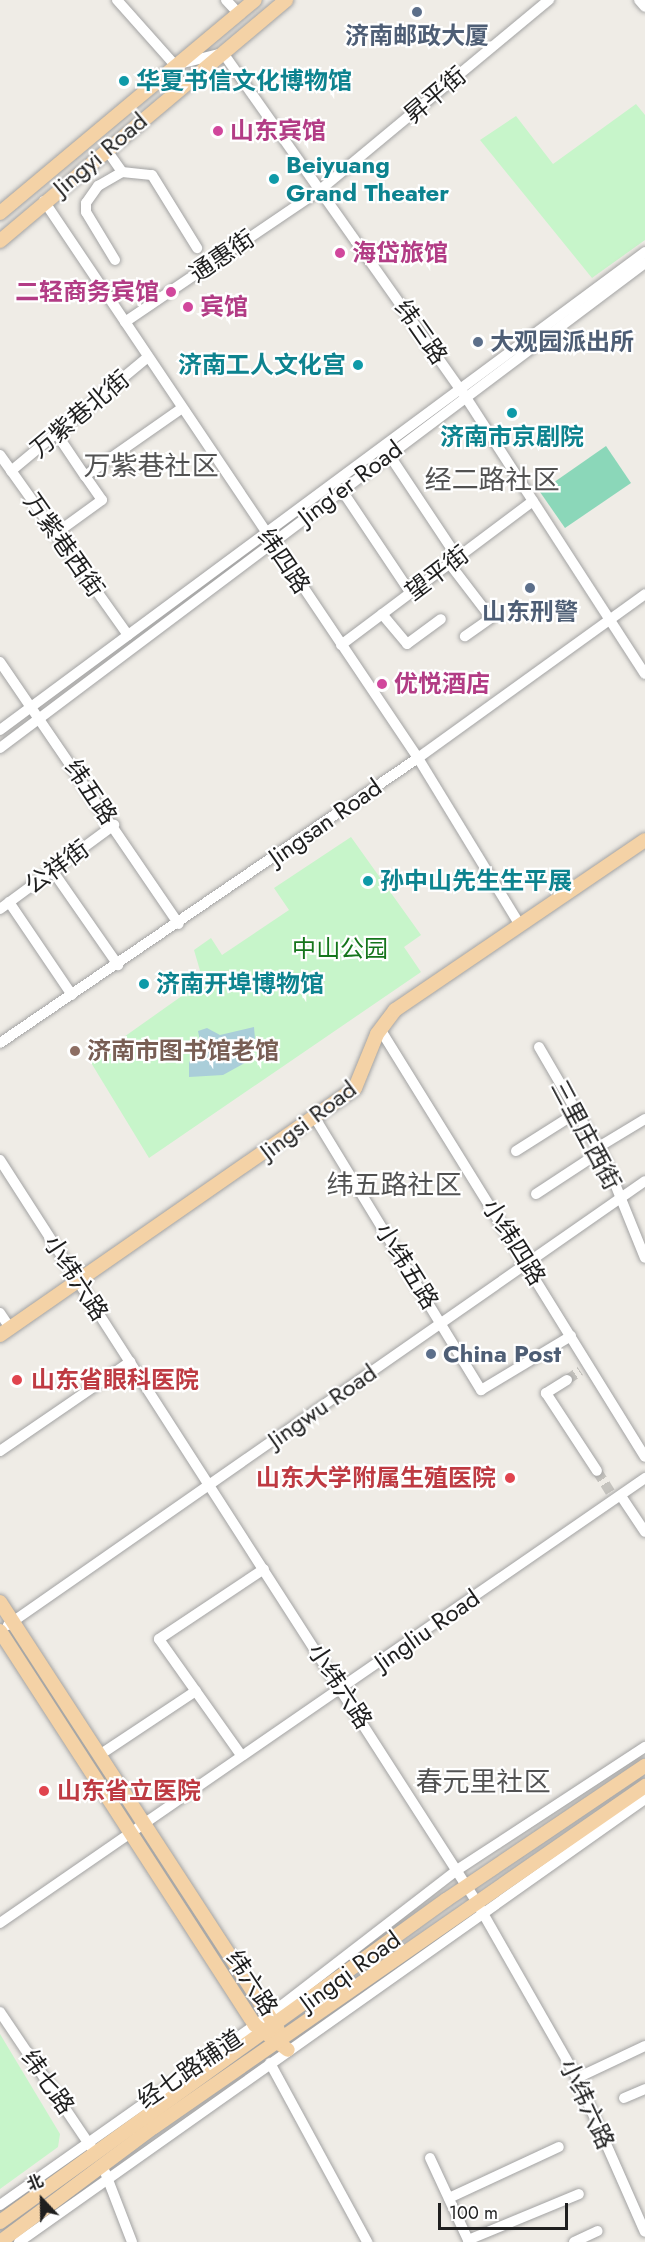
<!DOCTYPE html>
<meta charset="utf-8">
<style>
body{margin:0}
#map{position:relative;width:645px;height:2242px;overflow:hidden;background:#efece6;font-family:Jost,"Noto Sans SC",sans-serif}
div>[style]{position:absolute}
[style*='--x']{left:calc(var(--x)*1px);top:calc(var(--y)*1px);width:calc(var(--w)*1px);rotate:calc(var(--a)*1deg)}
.park>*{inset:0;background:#c7f5ca}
.pitch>*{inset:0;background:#8bd7b9}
.water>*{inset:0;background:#aaced9}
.minor-tunnel>*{height:10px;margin-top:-5px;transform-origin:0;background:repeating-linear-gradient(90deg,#c5c3be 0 10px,transparent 0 15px)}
.roads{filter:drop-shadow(0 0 2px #a3a3a3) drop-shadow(0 0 2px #a3a3a3)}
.minor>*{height:10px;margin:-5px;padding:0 5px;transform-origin:5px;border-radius:5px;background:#fff}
.major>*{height:14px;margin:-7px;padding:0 7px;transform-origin:7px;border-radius:7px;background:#f4d2a6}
.dots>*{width:16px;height:16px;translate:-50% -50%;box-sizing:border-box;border:3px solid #fff;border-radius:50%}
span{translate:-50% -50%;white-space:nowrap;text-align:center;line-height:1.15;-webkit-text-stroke:4.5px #fff;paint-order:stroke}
.service-label{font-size:24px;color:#4e5e75;font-weight:700}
.left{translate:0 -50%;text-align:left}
.culture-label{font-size:24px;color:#0d838f;font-weight:700}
.right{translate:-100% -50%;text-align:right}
.street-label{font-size:24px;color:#1f1f1f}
.hotel-label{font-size:24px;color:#b23c85;font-weight:700}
.park-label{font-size:24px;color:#15751c}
.education-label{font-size:24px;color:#785e54;font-weight:700}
.health-label{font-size:24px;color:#be3a42;font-weight:700}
.quarter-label{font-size:27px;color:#525252}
.north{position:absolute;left:12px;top:2170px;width:60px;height:60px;-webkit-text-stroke:4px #fff;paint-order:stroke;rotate:338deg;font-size:16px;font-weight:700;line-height:24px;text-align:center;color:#1f1f1f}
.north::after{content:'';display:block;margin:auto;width:21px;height:27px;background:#1f1f1f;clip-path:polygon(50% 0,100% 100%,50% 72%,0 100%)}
.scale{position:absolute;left:438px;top:2203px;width:130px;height:27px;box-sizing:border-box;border:3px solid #1f1f1f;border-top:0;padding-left:8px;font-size:18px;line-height:21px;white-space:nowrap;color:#1f1f1f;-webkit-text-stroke:4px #fff;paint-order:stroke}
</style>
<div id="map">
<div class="park">
<i style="clip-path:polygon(636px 104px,645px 115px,645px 240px,592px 278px,480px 140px,516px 116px,553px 164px)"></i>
<i style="clip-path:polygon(351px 837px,421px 935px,404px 947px,421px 972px,149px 1158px,90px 1061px,203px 981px,194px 950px,211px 938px,222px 955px,289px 910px,274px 888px)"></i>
<i style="clip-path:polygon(0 2034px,60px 2134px,58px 2147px,0 2189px)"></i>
</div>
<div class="pitch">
<i style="clip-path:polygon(606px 446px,631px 483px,565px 528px,540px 492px)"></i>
</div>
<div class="water">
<i style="clip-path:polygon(254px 1027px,255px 1039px,243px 1045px,252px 1059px,223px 1075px,189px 1077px,189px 1062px,202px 1051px,198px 1031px,207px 1028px,220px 1035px)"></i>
</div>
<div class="minor-tunnel">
<i style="--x:567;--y:1380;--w:16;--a:-35"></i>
<i style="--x:597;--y:1471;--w:25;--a:58"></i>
</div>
<div class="roads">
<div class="minor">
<i style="--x:117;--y:0;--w:87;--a:48.3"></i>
<i style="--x:175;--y:65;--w:49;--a:-14"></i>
<i style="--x:223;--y:53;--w:420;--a:54.8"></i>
<i style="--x:465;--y:396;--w:331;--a:57.1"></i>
<i style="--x:226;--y:0;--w:19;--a:47"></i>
<i style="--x:639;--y:0;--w:9;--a:49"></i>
<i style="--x:106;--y:149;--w:28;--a:55"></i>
<i style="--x:122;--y:172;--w:30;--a:6"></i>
<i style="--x:152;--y:175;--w:86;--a:58.3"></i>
<i style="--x:44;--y:201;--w:671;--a:56.12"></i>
<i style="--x:418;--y:758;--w:196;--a:58.6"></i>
<i style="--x:115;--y:260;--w:56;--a:-121.1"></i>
<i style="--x:86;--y:212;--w:9;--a:-90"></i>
<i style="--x:86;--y:203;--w:21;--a:-55"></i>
<i style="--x:98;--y:186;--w:28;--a:-30"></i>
<i style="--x:125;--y:322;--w:235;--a:-34.1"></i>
<i style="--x:320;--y:190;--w:298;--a:-39.7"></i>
<i style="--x:56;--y:433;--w:52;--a:56"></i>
<i style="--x:388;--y:453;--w:125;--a:56.4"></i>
<i style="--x:0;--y:455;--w:221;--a:54.6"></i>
<i style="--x:11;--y:471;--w:178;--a:-39.8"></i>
<i style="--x:341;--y:489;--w:124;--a:56.2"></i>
<i style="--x:55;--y:534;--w:58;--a:-35.9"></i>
<i style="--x:102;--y:500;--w:29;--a:-125"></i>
<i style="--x:85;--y:476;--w:118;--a:-35"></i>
<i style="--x:449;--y:563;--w:69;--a:52.6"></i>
<i style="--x:491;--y:618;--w:32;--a:145"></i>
<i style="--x:382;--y:614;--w:39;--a:50"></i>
<i style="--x:407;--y:644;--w:42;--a:-36.3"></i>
<i style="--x:341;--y:645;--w:240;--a:-36.9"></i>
<i style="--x:0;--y:662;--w:317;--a:55.7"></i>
<i style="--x:0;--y:730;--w:803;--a:-36.54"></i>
<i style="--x:0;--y:748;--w:807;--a:-36.94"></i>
<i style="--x:52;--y:870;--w:116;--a:55.2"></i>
<i style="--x:9;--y:902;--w:112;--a:55.9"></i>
<i style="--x:0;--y:909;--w:142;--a:-36.4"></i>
<i style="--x:380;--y:1029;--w:503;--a:58.24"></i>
<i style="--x:0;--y:1043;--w:506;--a:-34.29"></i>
<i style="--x:418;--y:758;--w:280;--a:-35.8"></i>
<i style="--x:539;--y:1047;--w:135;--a:59.8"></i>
<i style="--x:607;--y:1164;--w:101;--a:68"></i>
<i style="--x:315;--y:1118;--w:319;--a:58.6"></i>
<i style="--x:481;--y:1390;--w:105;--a:-31"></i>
<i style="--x:597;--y:1148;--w:56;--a:-31.1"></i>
<i style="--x:516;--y:1151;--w:71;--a:-32.3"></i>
<i style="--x:0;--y:1160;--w:881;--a:57.28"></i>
<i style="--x:476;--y:1901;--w:204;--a:60.3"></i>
<i style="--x:577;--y:2078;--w:168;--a:66.2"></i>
<i style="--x:536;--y:1194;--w:77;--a:-33.3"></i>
<i style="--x:0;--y:1313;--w:18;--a:56"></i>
<i style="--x:567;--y:1380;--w:25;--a:148"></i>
<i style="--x:546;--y:1393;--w:93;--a:56.8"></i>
<i style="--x:0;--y:1451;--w:158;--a:-34.4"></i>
<i style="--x:621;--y:1496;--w:43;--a:56.3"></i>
<i style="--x:8;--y:1625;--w:776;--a:-34.88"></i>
<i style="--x:101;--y:1754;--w:114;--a:-33.6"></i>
<i style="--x:241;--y:1755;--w:142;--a:-125.3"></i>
<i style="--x:159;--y:1639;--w:126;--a:-33.7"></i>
<i style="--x:0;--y:1923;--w:784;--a:-34.6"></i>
<i style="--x:0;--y:2012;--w:170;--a:56"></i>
<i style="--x:270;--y:2063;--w:204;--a:61.5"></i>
<i style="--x:577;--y:2078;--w:75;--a:-25.2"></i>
<i style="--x:624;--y:2098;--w:23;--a:-23"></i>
<i style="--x:430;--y:2158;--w:93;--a:65.1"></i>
<i style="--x:105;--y:2172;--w:75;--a:68.9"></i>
<i style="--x:449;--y:2198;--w:121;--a:-24.9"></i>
<i style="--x:0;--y:2205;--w:333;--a:-35.2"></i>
<i style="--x:272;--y:2013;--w:234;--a:-37.7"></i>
<i style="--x:457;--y:1870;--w:225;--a:-33.2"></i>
<i style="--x:468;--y:2240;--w:120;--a:-22.5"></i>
<i style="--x:19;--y:2242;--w:767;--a:-35.29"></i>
<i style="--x:574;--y:2242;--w:26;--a:-25"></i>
</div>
<div class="major">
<i style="--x:0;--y:213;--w:332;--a:-39.9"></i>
<i style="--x:0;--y:241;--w:374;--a:-40.1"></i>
<i style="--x:0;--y:1335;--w:432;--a:-34.8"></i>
<i style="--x:355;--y:1088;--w:58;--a:-67.8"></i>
<i style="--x:377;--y:1034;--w:30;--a:-53"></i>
<i style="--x:395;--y:1010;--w:302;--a:-34.2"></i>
<i style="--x:0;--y:1602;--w:510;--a:56.99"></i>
<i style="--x:0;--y:1631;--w:469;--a:57.1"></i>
<i style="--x:255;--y:2025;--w:41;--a:37.1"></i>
<i style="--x:0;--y:2222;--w:550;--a:-35.83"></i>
<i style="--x:446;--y:1900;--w:240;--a:-34"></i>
<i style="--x:0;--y:2242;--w:192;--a:-36.8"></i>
<i style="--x:154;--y:2127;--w:598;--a:-34.78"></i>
</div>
</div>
<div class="dots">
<i style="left:417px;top:12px;background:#5c6f8a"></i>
<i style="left:124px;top:81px;background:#0f9aa8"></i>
<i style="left:218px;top:131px;background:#d1479c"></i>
<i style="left:274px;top:179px;background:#0f9aa8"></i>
<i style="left:340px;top:253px;background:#d1479c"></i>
<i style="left:171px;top:292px;background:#d1479c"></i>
<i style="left:188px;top:307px;background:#d1479c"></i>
<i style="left:478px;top:342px;background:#5c6f8a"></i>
<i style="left:358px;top:365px;background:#0f9aa8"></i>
<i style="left:512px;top:413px;background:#0f9aa8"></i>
<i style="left:530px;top:588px;background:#5c6f8a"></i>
<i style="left:382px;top:684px;background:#d1479c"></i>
<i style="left:368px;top:881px;background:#0f9aa8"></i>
<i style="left:144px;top:984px;background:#0f9aa8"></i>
<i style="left:75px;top:1051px;background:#8d6e63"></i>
<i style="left:431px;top:1354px;background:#5c6f8a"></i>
<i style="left:17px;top:1380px;background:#e0444e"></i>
<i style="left:510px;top:1478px;background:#e0444e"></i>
<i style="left:44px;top:1791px;background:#e0444e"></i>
</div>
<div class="service-label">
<span style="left:417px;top:36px">济南邮政大厦</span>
<span class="left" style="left:490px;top:342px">大观园派出所</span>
<span style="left:530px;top:612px">山东刑警</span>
<span class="left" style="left:443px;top:1354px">China Post</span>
</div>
<div class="culture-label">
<span class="left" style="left:136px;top:81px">华夏书信文化博物馆</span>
<span class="left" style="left:286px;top:179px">Beiyuang<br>Grand Theater</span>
<span class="right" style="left:346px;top:365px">济南工人文化宫</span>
<span style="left:512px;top:437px">济南市京剧院</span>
<span class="left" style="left:380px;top:881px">孙中山先生生平展</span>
<span class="left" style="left:156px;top:984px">济南开埠博物馆</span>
</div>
<div class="street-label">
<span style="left:435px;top:95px;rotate:-40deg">昇平街</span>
<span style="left:100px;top:154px;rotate:-40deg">Jingyi Road</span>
<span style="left:222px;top:256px;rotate:-34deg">通惠街</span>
<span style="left:421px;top:332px;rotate:55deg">纬三路</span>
<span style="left:80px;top:414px;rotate:-40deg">万紫巷北街</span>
<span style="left:350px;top:483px;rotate:-37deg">Jing'er Road</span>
<span style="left:64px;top:545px;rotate:55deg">万紫巷西街</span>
<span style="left:284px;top:561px;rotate:56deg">纬四路</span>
<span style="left:437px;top:573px;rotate:-37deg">望平街</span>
<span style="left:91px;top:792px;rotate:56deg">纬五路</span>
<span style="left:325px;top:822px;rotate:-35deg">Jingsan Road</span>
<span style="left:57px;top:867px;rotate:-36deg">公祥街</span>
<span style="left:308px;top:1120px;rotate:-37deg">Jingsi Road</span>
<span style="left:586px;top:1135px;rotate:62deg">三里庄西街</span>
<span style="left:514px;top:1242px;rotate:58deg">小纬四路</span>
<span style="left:407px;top:1266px;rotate:58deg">小纬五路</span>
<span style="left:76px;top:1278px;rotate:57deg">小纬六路</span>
<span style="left:322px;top:1406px;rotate:-35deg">Jingwu Road</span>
<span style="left:427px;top:1630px;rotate:-35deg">Jingliu Road</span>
<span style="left:340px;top:1686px;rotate:57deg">小纬六路</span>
<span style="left:350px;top:1971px;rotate:-36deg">Jingqi Road</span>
<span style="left:252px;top:1983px;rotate:57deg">纬六路</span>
<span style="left:190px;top:2069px;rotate:-34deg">经七路辅道</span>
<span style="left:48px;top:2082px;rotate:55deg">纬七路</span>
<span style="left:587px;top:2104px;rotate:65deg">小纬六路</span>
</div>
<div class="hotel-label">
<span class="left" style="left:230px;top:131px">山东宾馆</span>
<span class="left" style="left:352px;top:253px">海岱旅馆</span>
<span class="right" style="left:159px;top:292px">二轻商务宾馆</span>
<span class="left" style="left:200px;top:307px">宾馆</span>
<span class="left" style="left:394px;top:684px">优悦酒店</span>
</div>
<div class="park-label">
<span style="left:340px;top:949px">中山公园</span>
</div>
<div class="education-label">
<span class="left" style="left:87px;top:1051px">济南市图书馆老馆</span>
</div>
<div class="health-label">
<span class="left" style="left:31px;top:1380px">山东省眼科医院</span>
<span class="right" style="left:496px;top:1478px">山东大学附属生殖医院</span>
<span class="left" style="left:57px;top:1791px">山东省立医院</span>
</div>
<div class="quarter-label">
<span style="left:151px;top:466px">万紫巷社区</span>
<span style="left:492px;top:480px">经二路社区</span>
<span style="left:394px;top:1185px">纬五路社区</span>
<span style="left:483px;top:1782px">春元里社区</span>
</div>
<div class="north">北</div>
<div class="scale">100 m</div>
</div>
